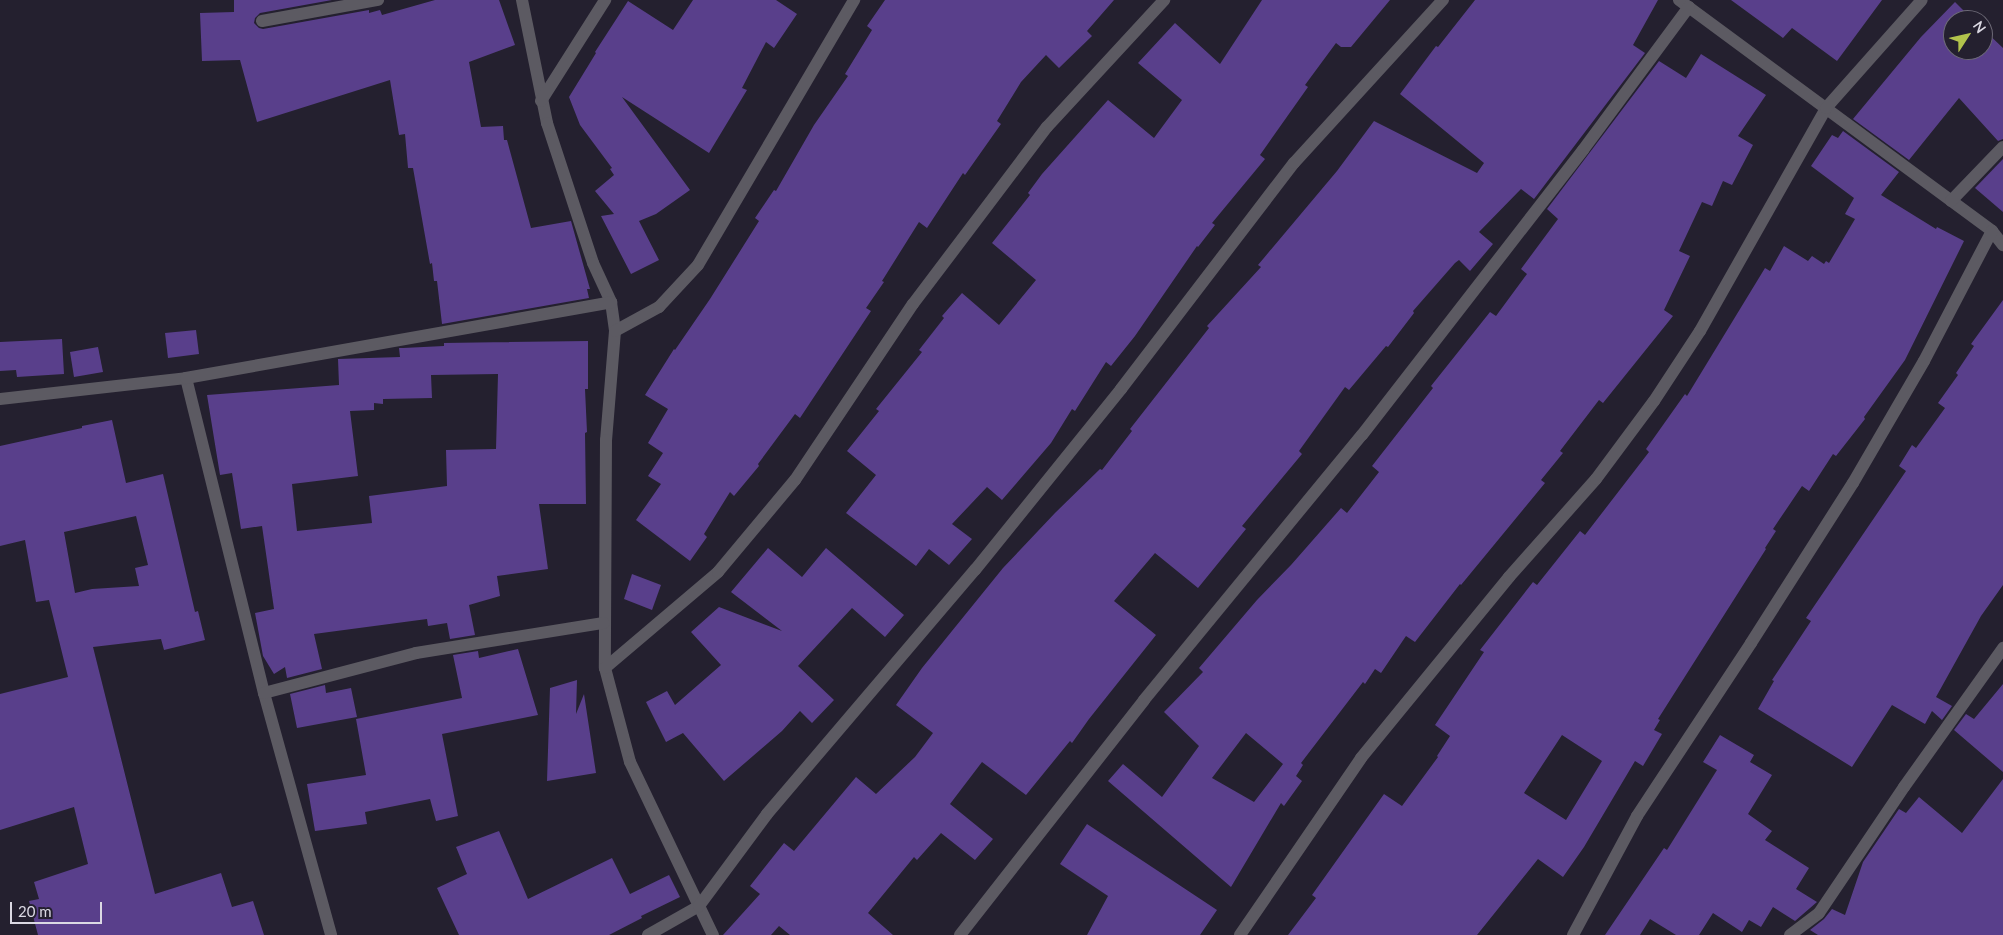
<!DOCTYPE html>
<style>
body{margin:0}
#map{position:relative;width:2003px;height:935px;overflow:hidden;background:#24202f;font-family:Lato,sans-serif}
div>[style]{position:absolute}
[style*='--x']{left:calc(var(--x)*1px);top:calc(var(--y)*1px);width:calc(var(--w)*1px);rotate:calc(var(--a)*1deg)}
.building>*{inset:0;background:#593f8b}
.minor>*{height:12px;margin:-6px;padding:0 6px;transform-origin:6px;border-radius:6px;background:#5c5a62}
span{translate:-50% -50%;white-space:nowrap;text-align:center;line-height:1.15;-webkit-text-stroke:4px #24202f;paint-order:stroke}
.north{position:absolute;left:1943px;top:10px;width:50px;height:50px;box-sizing:border-box;background:#24202f;border:1px solid #6d6a77;border-radius:50%;rotate:55deg;font-size:14px;font-weight:700;line-height:20px;text-align:center;color:#dbd9e3}
.north::after{content:'';display:block;margin:auto;width:18px;height:22px;background:#b2c34c;clip-path:polygon(50% 0,100% 100%,50% 72%,0 100%)}
.scale{position:absolute;left:10px;top:902px;width:92px;height:22px;box-sizing:border-box;border:2px solid #dbd9e3;border-top:0;padding-left:6px;font-size:15px;line-height:18px;white-space:nowrap;color:#dbd9e3;-webkit-text-stroke:4px #24202f;paint-order:stroke}
</style>
<div id="map">
<div class="building">
<i style="clip-path:polygon(234px 0,332px 0,260px 13px,255px 18px,254px 23px,259px 28px,263px 29px,369px 10px,369px 13px,380px 10px,382px 15px,435px 0,499px 0,515px 45px,469px 62px,481px 127px,503px 126px,504px 140px,507px 140px,531px 228px,571px 221px,590px 289px,587px 289px,589px 298px,442px 324px,437px 281px,434px 281px,432px 263px,430px 264px,413px 168px,408px 168px,405px 134px,399px 135px,390px 80px,257px 122px,240px 60px,202px 61px,200px 13px,234px 12px)"></i>
<i style="clip-path:polygon(693px 0,776px 0,797px 14px,774px 48px,766px 42px,742px 88px,747px 90px,709px 153px,622px 97px,690px 190px,656px 214px,639px 221px,659px 260px,631px 274px,601px 216px,614px 214px,595px 191px,614px 175px,610px 169px,612px 168px,580px 125px,569px 97px,596px 53px,595px 52px,628px 1px,673px 30px)"></i>
<i style="clip-path:polygon(885px 0,1114px 0,1087px 31px,1092px 36px,1059px 68px,1046px 55px,1021px 82px,997px 121px,1001px 124px,965px 175px,963px 173px,927px 228px,919px 222px,882px 281px,884px 282px,866px 308px,871px 311px,800px 418px,795px 414px,758px 464px,759px 466px,734px 496px,730px 492px,704px 534px,707px 537px,690px 561px,636px 520px,661px 484px,648px 476px,663px 453px,648px 443px,668px 409px,645px 395px,674px 349px,675px 350px,710px 299px,759px 221px,755px 218px,774px 190px,776px 191px,814px 125px,848px 76px,845px 74px,872px 30px,867px 26px)"></i>
<i style="clip-path:polygon(1262px 0,1390px 0,1351px 47px,1341px 47px,1336px 43px,1305px 85px,1308px 87px,1260px 155px,1265px 159px,1212px 223px,1215px 225px,1198px 247px,1197px 246px,1135px 336px,1111px 366px,1106px 362px,1075px 411px,1072px 409px,1051px 443px,1002px 500px,987px 487px,952px 524px,972px 539px,949px 565px,929px 549px,916px 566px,846px 513px,876px 475px,847px 451px,879px 411px,876px 409px,922px 352px,919px 350px,944px 318px,942px 316px,962px 293px,999px 325px,1036px 280px,992px 243px,1030px 195px,1028px 193px,1042px 174px,1108px 100px,1154px 138px,1182px 100px,1138px 63px,1175px 23px,1220px 64px)"></i>
<i style="clip-path:polygon(1475px 0,1658px 0,1633px 45px,1645px 53px,1534px 199px,1521px 189px,1479px 232px,1493px 244px,1470px 271px,1459px 260px,1455px 263px,1413px 311px,1414px 313px,1388px 347px,1386px 346px,1349px 390px,1345px 387px,1299px 451px,1302px 454px,1242px 526px,1246px 529px,1198px 588px,1155px 553px,1114px 601px,1156px 635px,1089px 719px,1072px 743px,1070px 741px,1026px 795px,982px 762px,950px 804px,993px 839px,975px 860px,941px 833px,917px 860px,914px 857px,868px 913px,893px 935px,790px 935px,779px 926px,771px 935px,723px 935px,760px 894px,750px 886px,784px 843px,794px 851px,856px 777px,876px 794px,915px 757px,933px 733px,896px 705px,922px 668px,1003px 568px,1055px 513px,1100px 469px,1102px 470px,1132px 431px,1130px 429px,1209px 328px,1207px 326px,1261px 267px,1258px 265px,1337px 171px,1374px 121px,1477px 173px,1484px 163px,1400px 94px,1436px 46px,1438px 47px)"></i>
<i style="clip-path:polygon(1731px 0,1882px 0,1837px 61px,1792px 28px,1783px 38px)"></i>
<i style="clip-path:polygon(1955px 2px,1973px 20px,1953px 20px,1953px 50px,1983px 50px,1983px 29px,2003px 48px,2003px 139px,1998px 141px,1959px 98px,1909px 160px,1853px 119px,1921px 37px)"></i>
<i style="clip-path:polygon(evenodd,1701px 54px,1766px 95px,1738px 136px,1753px 145px,1732px 185px,1723px 181px,1712px 206px,1702px 202px,1679px 251px,1690px 256px,1664px 310px,1673px 316px,1603px 403px,1599px 400px,1560px 451px,1563px 453px,1541px 480px,1545px 483px,1461px 585px,1460px 584px,1415px 642px,1406px 636px,1381px 673px,1375px 669px,1365px 684px,1363px 682px,1301px 763px,1303px 765px,1296px 776px,1302px 781px,1284px 806px,1281px 803px,1231px 887px,1108px 781px,1123px 764px,1162px 797px,1199px 746px,1164px 712px,1203px 672px,1199px 668px,1257px 600px,1291px 565px,1341px 508px,1347px 513px,1379px 472px,1372px 466px,1433px 388px,1431px 386px,1490px 312px,1496px 316px,1527px 274px,1521px 269px,1558px 219px,1547px 209px,1659px 61px,1686px 78px,1701px 54px,1246px 733px,1283px 764px,1254px 802px,1212px 778px,1246px 733px)"></i>
<i style="clip-path:polygon(evenodd,1843px 131px,1899px 172px,1881px 195px,1936px 229px,1937px 227px,1964px 241px,1905px 360px,1864px 417px,1865px 419px,1836px 456px,1833px 454px,1809px 491px,1802px 486px,1773px 529px,1776px 531px,1765px 548px,1766px 549px,1658px 719px,1660px 720px,1654px 730px,1662px 734px,1643px 766px,1635px 761px,1584px 847px,1563px 877px,1538px 859px,1477px 935px,1288px 935px,1316px 898px,1312px 895px,1384px 794px,1402px 806px,1438px 757px,1437px 756px,1450px 736px,1435px 725px,1484px 652px,1480px 650px,1533px 582px,1537px 585px,1580px 531px,1585px 535px,1649px 452px,1646px 449px,1685px 394px,1687px 396px,1765px 268px,1770px 271px,1784px 246px,1808px 261px,1812px 256px,1824px 264px,1826px 261px,1829px 263px,1855px 219px,1845px 214px,1854px 198px,1811px 166px,1832px 135px,1838px 138px,1843px 131px,1562px 735px,1602px 761px,1566px 820px,1524px 793px,1562px 735px)"></i>
<i style="clip-path:polygon(2003px 159px,2003px 212px,1975px 188px)"></i>
<i style="clip-path:polygon(2003px 300px,2003px 585px,1981px 616px,1936px 697px,1952px 706px,1942px 720px,1932px 711px,1925px 724px,1892px 705px,1852px 767px,1758px 709px,1774px 681px,1772px 680px,1811px 621px,1806px 618px,1906px 471px,1899px 466px,1912px 445px,1916px 448px,1945px 408px,1938px 403px,1958px 375px,1956px 373px,1974px 346px,1971px 344px)"></i>
<i style="clip-path:polygon(196px 330px,199px 354px,168px 358px,165px 333px)"></i>
<i style="clip-path:polygon(62px 339px,64px 374px,17px 377px,16px 370px,0 371px,0 342px)"></i>
<i style="clip-path:polygon(evenodd,588px 341px,588px 389px,585px 389px,587px 432px,585px 433px,586px 504px,539px 504px,548px 569px,497px 576px,500px 596px,469px 605px,475px 635px,450px 639px,447px 623px,428px 626px,427px 619px,314px 634px,322px 669px,287px 678px,285px 667px,274px 674px,263px 656px,255px 613px,274px 609px,262px 526px,241px 529px,232px 473px,220px 475px,207px 395px,339px 385px,338px 359px,400px 357px,399px 348px,403px 348px,444px 346px,444px 343px,588px 341px,498px 374px,496px 449px,446px 450px,447px 486px,369px 496px,372px 523px,297px 531px,292px 484px,358px 476px,350px 411px,374px 410px,374px 403px,383px 404px,383px 399px,432px 398px,431px 375px,498px 374px)"></i>
<i style="clip-path:polygon(98px 347px,103px 372px,74px 377px,70px 352px)"></i>
<i style="clip-path:polygon(evenodd,112px 420px,126px 483px,163px 474px,195px 612px,198px 611px,205px 640px,164px 650px,161px 639px,93px 647px,155px 894px,221px 873px,232px 907px,253px 901px,264px 935px,38px 935px,29px 901px,39px 899px,34px 882px,88px 864px,74px 807px,0 830px,0 694px,68px 677px,49px 600px,36px 602px,25px 540px,0 546px,0 446px,82px 428px,82px 426px,112px 420px,136px 516px,148px 565px,135px 568px,139px 586px,92px 589px,75px 593px,64px 532px,136px 516px)"></i>
<i style="clip-path:polygon(768px 548px,802px 577px,826px 548px,904px 615px,885px 637px,852px 608px,798px 666px,834px 700px,812px 723px,800px 711px,782px 731px,724px 781px,683px 733px,666px 742px,646px 702px,667px 691px,675px 705px,721px 665px,691px 632px,719px 607px,782px 631px,731px 592px)"></i>
<i style="clip-path:polygon(632px 574px,661px 585px,652px 610px,624px 599px)"></i>
<i style="clip-path:polygon(518px 649px,538px 715px,442px 734px,458px 816px,436px 821px,430px 799px,365px 812px,367px 824px,315px 831px,307px 784px,366px 775px,356px 719px,462px 698px,453px 655px,478px 651px,479px 658px)"></i>
<i style="clip-path:polygon(577px 680px,576px 714px,584px 694px,596px 773px,547px 781px,550px 688px)"></i>
<i style="clip-path:polygon(2003px 684px,2003px 772px,1954px 730px,1966px 714px,1974px 719px)"></i>
<i style="clip-path:polygon(325px 685px,326px 693px,351px 688px,357px 717px,297px 728px,290px 694px)"></i>
<i style="clip-path:polygon(1720px 735px,1754px 755px,1750px 762px,1772px 775px,1748px 814px,1772px 831px,1765px 840px,1809px 868px,1796px 889px,1817px 902px,1795px 921px,1773px 907px,1761px 927px,1749px 920px,1742px 932px,1713px 913px,1699px 935px,1676px 935px,1650px 919px,1640px 935px,1605px 935px,1664px 848px,1667px 850px,1717px 770px,1703px 762px)"></i>
<i style="clip-path:polygon(2003px 779px,2003px 935px,1818px 935px,1810px 930px,1824px 919px,1832px 909px,1845px 915px,1863px 862px,1899px 809px,1906px 813px,1919px 797px,1962px 833px)"></i>
<i style="clip-path:polygon(1087px 824px,1217px 910px,1200px 935px,1087px 935px,1108px 896px,1060px 864px)"></i>
<i style="clip-path:polygon(499px 831px,528px 899px,612px 858px,630px 894px,669px 875px,680px 897px,641px 916px,642px 918px,609px 935px,459px 935px,437px 888px,467px 874px,456px 847px)"></i>
</div>
<div class="minor">
<i style="--x:522;--y:0;--w:126;--a:78.5"></i>
<i style="--x:547;--y:123;--w:147;--a:71.8"></i>
<i style="--x:593;--y:263;--w:43;--a:65.2"></i>
<i style="--x:611;--y:302;--w:29;--a:82"></i>
<i style="--x:615;--y:331;--w:109;--a:94.7"></i>
<i style="--x:606;--y:440;--w:228;--a:90.3"></i>
<i style="--x:605;--y:668;--w:97;--a:75.1"></i>
<i style="--x:630;--y:762;--w:192;--a:64.4"></i>
<i style="--x:1679;--y:0;--w:389;--a:36.4"></i>
<i style="--x:1992;--y:231;--w:18;--a:52"></i>
<i style="--x:262;--y:21;--w:118;--a:-10.3"></i>
<i style="--x:541;--y:101;--w:120;--a:-57.6"></i>
<i style="--x:1951;--y:201;--w:75;--a:-46.1"></i>
<i style="--x:615;--y:331;--w:50;--a:-28.6"></i>
<i style="--x:659;--y:307;--w:57;--a:-47.1"></i>
<i style="--x:698;--y:265;--w:308;--a:-59.5"></i>
<i style="--x:186;--y:378;--w:325;--a:76.1"></i>
<i style="--x:264;--y:693;--w:251;--a:74.5"></i>
<i style="--x:0;--y:399;--w:187;--a:-6.4"></i>
<i style="--x:186;--y:378;--w:432;--a:-10.1"></i>
<i style="--x:605;--y:668;--w:148;--a:-40.3"></i>
<i style="--x:718;--y:572;--w:120;--a:-50.1"></i>
<i style="--x:795;--y:480;--w:212;--a:-56.2"></i>
<i style="--x:913;--y:304;--w:222;--a:-52.9"></i>
<i style="--x:1047;--y:127;--w:173;--a:-47.3"></i>
<i style="--x:264;--y:693;--w:157;--a:-14.7"></i>
<i style="--x:416;--y:653;--w:190;--a:-9.1"></i>
<i style="--x:648;--y:935;--w:59;--a:-29.6"></i>
<i style="--x:699;--y:906;--w:114;--a:-53.5"></i>
<i style="--x:767;--y:814;--w:321;--a:-49.6"></i>
<i style="--x:975;--y:570;--w:233;--a:-51.1"></i>
<i style="--x:1121;--y:389;--w:285;--a:-52.6"></i>
<i style="--x:1294;--y:163;--w:221;--a:-47.6"></i>
<i style="--x:960;--y:935;--w:298;--a:-51.9"></i>
<i style="--x:1144;--y:700;--w:343;--a:-50.6"></i>
<i style="--x:1362;--y:435;--w:361;--a:-52.2"></i>
<i style="--x:1583;--y:150;--w:178;--a:-53.5"></i>
<i style="--x:1240;--y:935;--w:214;--a:-55.6"></i>
<i style="--x:1361;--y:758;--w:234;--a:-50.7"></i>
<i style="--x:1509;--y:577;--w:131;--a:-48.4"></i>
<i style="--x:1596;--y:479;--w:97;--a:-53.4"></i>
<i style="--x:1654;--y:401;--w:84;--a:-56.7"></i>
<i style="--x:1700;--y:331;--w:256;--a:-60.5"></i>
<i style="--x:1826;--y:108;--w:144;--a:-48.4"></i>
<i style="--x:1573;--y:935;--w:135;--a:-61.7"></i>
<i style="--x:1637;--y:816;--w:207;--a:-56.6"></i>
<i style="--x:1751;--y:643;--w:190;--a:-57.5"></i>
<i style="--x:1853;--y:483;--w:141;--a:-59.8"></i>
<i style="--x:1924;--y:361;--w:147;--a:-62.4"></i>
<i style="--x:1790;--y:935;--w:36;--a:-37"></i>
<i style="--x:1819;--y:913;--w:152;--a:-56"></i>
<i style="--x:1904;--y:787;--w:171;--a:-54.5"></i>
</div>
<div class="north">N</div>
<div class="scale">20 m</div>
</div>
